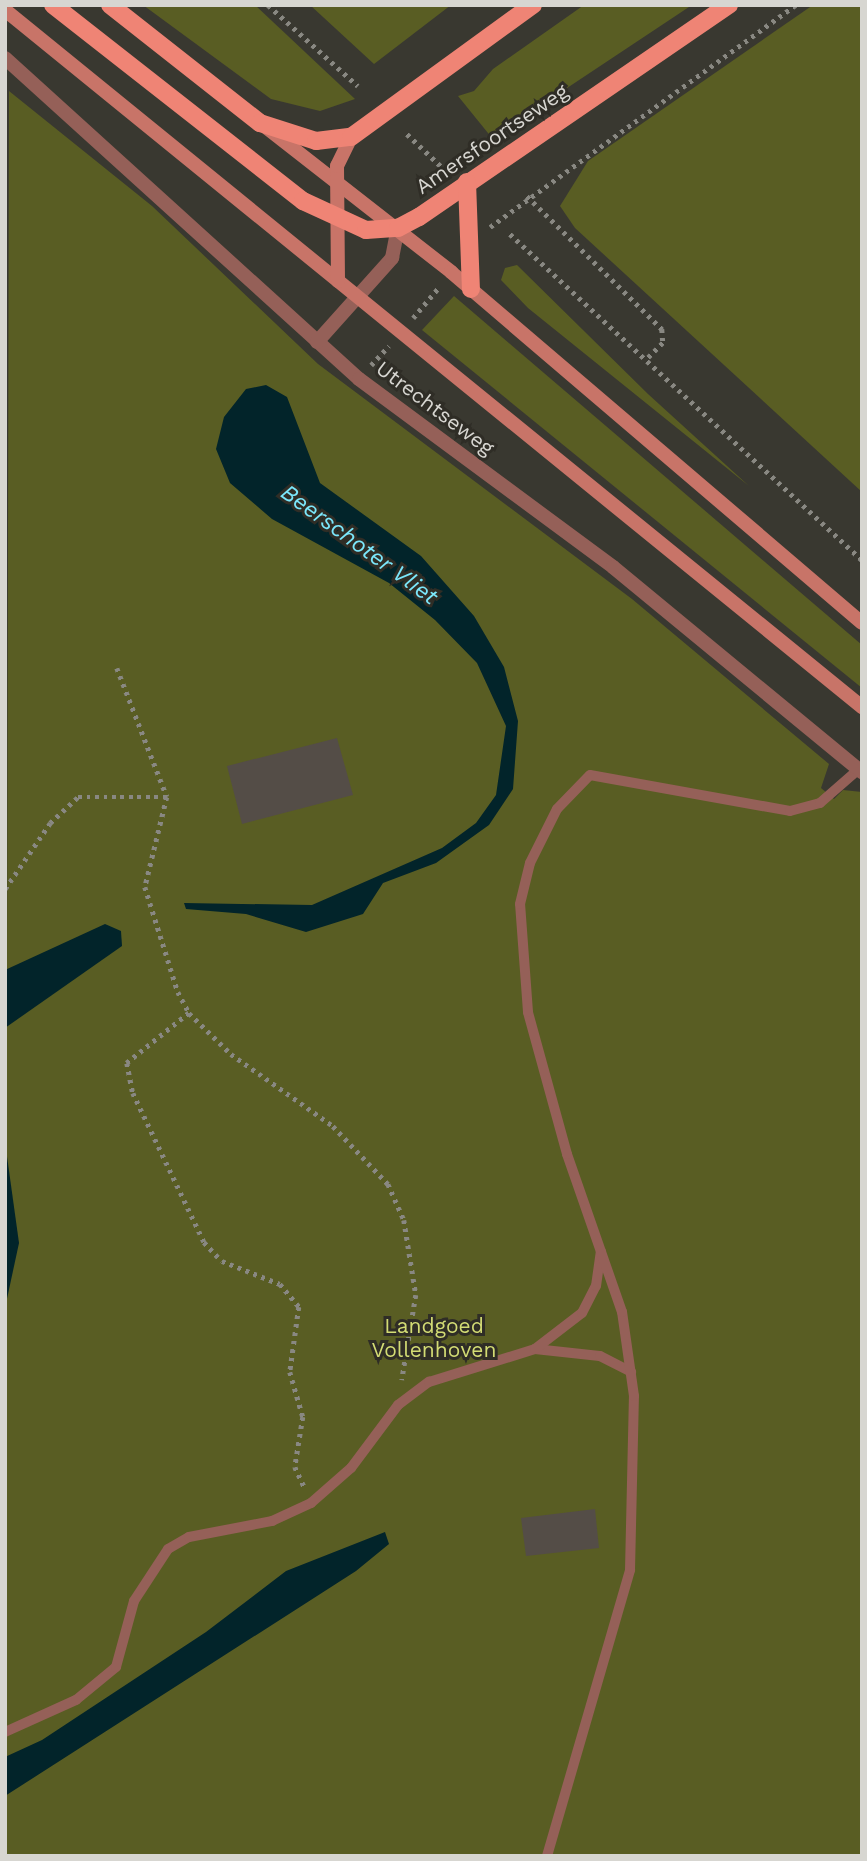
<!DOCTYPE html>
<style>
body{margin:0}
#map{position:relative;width:867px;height:1861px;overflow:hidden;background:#393830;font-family:"Work Sans",sans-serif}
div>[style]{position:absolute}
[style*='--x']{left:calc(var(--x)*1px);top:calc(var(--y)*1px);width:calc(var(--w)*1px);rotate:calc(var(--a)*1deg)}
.green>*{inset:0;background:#595d23}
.water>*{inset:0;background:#02242a}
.building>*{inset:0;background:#544d47}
.path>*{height:4.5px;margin-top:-2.25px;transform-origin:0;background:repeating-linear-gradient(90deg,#898882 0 3.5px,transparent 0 8.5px)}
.lane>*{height:10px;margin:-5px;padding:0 5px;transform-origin:5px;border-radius:5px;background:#956058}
.street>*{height:14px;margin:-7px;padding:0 7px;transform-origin:7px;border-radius:7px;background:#956058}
.secondary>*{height:14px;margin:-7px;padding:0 7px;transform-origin:7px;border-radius:7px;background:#c87468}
.primary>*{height:18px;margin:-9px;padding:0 9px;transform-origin:9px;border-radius:9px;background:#ef8475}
span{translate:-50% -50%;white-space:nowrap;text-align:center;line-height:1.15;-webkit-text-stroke:6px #2f2d26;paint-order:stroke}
.street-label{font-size:21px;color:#d7d6d1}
.park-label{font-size:21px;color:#d3dc74}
.water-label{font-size:23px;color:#7be7fb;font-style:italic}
.frame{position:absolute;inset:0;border:7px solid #d7d6d1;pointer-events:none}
</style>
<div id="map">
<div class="green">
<i style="clip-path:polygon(143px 5px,255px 5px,355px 99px,320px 111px,271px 99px)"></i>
<i style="clip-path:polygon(310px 5px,451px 5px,374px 64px)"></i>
<i style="clip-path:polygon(584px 5px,692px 5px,492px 138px,458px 96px,474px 91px,493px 69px)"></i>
<i style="clip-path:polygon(813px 5px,862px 5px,862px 492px,575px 228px,560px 206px,588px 161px)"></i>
<i style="clip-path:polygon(9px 91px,152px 206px,318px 364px,632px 599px,829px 764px,821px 788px,834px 799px,843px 790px,862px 792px,862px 1856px,5px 1856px)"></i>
<i style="clip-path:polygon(517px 265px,648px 394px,749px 486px,528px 308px,501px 280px,505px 268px)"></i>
<i style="clip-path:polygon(454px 296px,862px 645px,862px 688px,422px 330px)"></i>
</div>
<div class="water">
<i style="clip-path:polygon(266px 385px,287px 397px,320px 483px,421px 556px,474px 616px,504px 667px,518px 721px,513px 789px,489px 825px,436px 863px,383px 883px,363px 914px,306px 932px,246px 914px,186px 909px,184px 903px,312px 905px,442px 848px,476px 823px,496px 795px,506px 726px,477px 663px,435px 620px,389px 583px,272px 519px,230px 483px,216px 449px,224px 417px,246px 389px)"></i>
<i style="clip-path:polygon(105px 924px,121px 931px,122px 946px,5px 1028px,5px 970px)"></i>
<i style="clip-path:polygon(5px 1142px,19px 1243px,5px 1308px)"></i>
<i style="clip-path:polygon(385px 1532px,389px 1544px,356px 1571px,5px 1796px,5px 1757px,42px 1740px,206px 1632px,286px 1571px)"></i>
</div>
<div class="building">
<i style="clip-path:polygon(337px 738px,353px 795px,242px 824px,227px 766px)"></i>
<i style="clip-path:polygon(595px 1509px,599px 1548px,526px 1556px,521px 1518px)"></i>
</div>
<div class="path">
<i style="--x:268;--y:5;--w:121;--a:42"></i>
<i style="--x:407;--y:134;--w:54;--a:43.5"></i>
<i style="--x:527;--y:196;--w:190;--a:44.6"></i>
<i style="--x:662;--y:329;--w:14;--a:86"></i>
<i style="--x:663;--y:343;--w:24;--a:135"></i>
<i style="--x:490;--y:227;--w:378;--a:-36"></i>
<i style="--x:510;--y:234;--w:480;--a:42.8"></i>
<i style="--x:413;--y:318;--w:40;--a:-50"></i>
<i style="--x:371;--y:365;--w:26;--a:-47"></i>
<i style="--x:117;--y:668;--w:138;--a:68.8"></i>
<i style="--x:167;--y:797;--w:93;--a:103.7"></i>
<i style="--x:145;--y:887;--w:110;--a:72.6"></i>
<i style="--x:178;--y:992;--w:24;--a:62"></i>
<i style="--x:189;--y:1013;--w:59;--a:44.3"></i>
<i style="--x:231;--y:1054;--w:125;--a:35.2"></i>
<i style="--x:333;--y:1126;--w:80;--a:46.5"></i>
<i style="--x:388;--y:1184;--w:39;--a:66"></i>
<i style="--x:404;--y:1220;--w:76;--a:80.9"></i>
<i style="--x:416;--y:1295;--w:86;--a:99.4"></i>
<i style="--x:5;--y:889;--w:80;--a:-55.7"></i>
<i style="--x:50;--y:823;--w:38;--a:-43"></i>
<i style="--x:78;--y:797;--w:89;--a:0"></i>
<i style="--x:189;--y:1013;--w:80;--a:141.1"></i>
<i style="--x:127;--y:1063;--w:31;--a:79"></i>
<i style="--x:133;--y:1093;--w:165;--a:64.5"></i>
<i style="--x:204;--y:1242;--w:26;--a:47"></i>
<i style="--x:222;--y:1261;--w:62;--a:21.6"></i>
<i style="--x:280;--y:1284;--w:30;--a:50"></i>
<i style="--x:299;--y:1307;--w:66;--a:97.9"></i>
<i style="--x:290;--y:1372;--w:47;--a:73.9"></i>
<i style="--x:303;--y:1417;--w:51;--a:99.1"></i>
<i style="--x:295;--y:1467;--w:21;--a:65"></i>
</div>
<div class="lane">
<i style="--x:535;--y:1349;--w:65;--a:6.1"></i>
<i style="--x:600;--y:1356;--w:35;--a:27"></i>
<i style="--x:5;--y:1732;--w:78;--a:-24.3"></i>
<i style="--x:76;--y:1700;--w:52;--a:-39.5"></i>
<i style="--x:116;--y:1667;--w:68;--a:-74.7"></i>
<i style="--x:134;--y:1601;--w:62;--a:-56.8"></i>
<i style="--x:168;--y:1549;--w:24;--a:-30"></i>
<i style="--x:189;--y:1537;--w:85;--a:-10.9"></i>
<i style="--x:272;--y:1521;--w:43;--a:-24.8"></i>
<i style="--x:311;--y:1503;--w:53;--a:-41.2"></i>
<i style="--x:351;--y:1468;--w:79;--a:-53.3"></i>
<i style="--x:398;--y:1405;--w:39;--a:-37"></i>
<i style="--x:429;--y:1382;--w:111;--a:-17.3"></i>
<i style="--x:535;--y:1349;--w:59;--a:-37.5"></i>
<i style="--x:582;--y:1313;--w:30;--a:-63"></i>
<i style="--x:596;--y:1286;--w:35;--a:-82"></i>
<i style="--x:547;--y:1856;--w:298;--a:-73.8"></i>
<i style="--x:630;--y:1570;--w:174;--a:-88.7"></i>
<i style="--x:634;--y:1396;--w:85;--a:-98.1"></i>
<i style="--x:622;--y:1312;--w:167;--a:-109.2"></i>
<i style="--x:567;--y:1154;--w:147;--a:-105.4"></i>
<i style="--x:528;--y:1012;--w:108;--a:-94.2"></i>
<i style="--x:520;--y:904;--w:42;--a:-76.3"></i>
<i style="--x:530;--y:863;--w:60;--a:-63.4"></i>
<i style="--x:557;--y:809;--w:47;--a:-45.9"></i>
<i style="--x:590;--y:775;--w:203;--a:10.2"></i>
<i style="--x:790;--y:811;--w:31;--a:-15"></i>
<i style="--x:820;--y:803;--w:52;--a:-41.1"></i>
</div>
<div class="street">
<i style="--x:5;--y:58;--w:478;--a:42.2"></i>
<i style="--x:359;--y:379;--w:316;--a:36.5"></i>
<i style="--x:613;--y:567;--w:323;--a:39.5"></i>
<i style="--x:317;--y:342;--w:113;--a:-48.2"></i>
<i style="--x:392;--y:258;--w:31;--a:-79"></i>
</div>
<div class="secondary">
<i style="--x:5;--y:10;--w:1105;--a:39.12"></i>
<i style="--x:267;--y:128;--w:234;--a:38"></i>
<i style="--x:451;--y:272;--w:540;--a:40.5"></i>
<i style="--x:338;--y:281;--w:115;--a:-90.5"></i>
<i style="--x:337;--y:166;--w:32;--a:-64"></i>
</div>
<div class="primary">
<i style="--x:53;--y:5;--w:318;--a:38.1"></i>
<i style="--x:303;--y:201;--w:69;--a:24.7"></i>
<i style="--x:366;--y:230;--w:32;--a:-4"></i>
<i style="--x:398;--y:228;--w:24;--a:-28"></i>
<i style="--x:419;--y:217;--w:376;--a:-34.4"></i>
<i style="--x:110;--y:5;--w:191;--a:38.2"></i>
<i style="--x:260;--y:123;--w:59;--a:17.8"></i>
<i style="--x:316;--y:141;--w:35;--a:-7"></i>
<i style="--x:351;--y:137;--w:225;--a:-36"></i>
<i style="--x:467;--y:182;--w:107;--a:87.9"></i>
</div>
<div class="street-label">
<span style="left:492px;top:139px;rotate:-34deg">Amersfoortseweg</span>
<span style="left:435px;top:408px;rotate:37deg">Utrechtseweg</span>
</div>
<div class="park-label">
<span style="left:434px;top:1338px">Landgoed<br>Vollenhoven</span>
</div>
<div class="water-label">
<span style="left:359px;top:545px;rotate:36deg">Beerschoter Vliet</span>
</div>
<div class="frame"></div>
</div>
